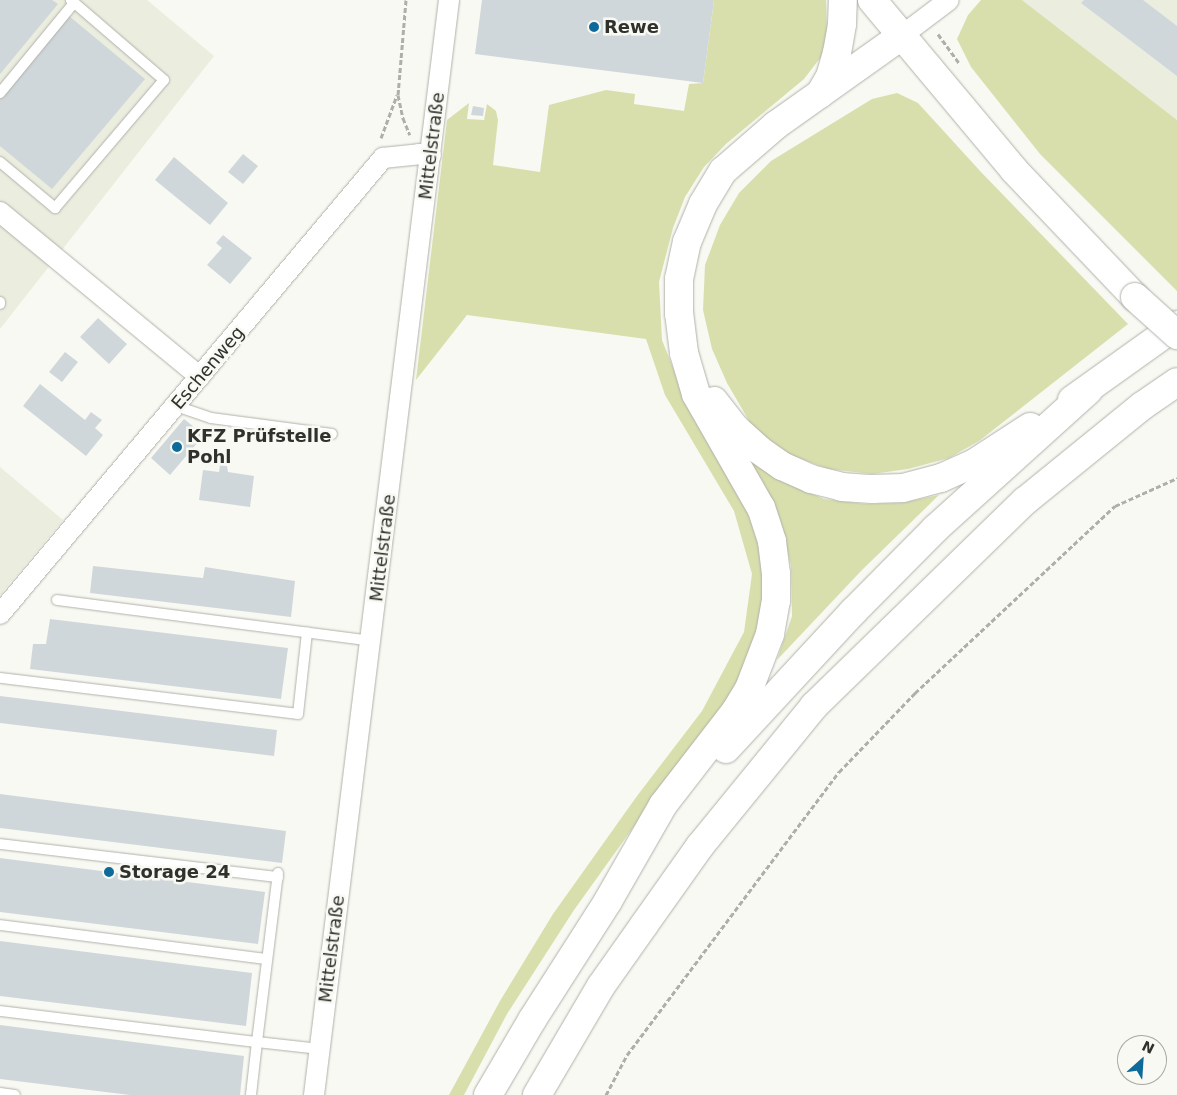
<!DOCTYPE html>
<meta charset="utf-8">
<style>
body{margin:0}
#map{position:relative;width:1177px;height:1095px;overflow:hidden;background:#f8f9f2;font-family:"DejaVu Sans",sans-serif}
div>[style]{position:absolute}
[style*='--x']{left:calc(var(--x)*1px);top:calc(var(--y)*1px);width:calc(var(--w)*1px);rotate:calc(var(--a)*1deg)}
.built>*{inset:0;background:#ebeddf}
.green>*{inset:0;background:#d9dfac}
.building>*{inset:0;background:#d0d7db}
.path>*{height:3px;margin-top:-1.5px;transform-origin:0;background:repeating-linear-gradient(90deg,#aeafa9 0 5px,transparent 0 7.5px)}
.roads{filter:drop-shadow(0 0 1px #b0b1aa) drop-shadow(0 0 1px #b0b1aa)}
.lane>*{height:10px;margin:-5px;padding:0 5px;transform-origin:5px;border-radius:5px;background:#fff}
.street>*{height:20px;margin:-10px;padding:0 10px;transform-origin:10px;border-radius:10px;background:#fff}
.secondary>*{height:28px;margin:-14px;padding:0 14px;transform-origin:14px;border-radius:14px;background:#fff}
.highway>*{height:28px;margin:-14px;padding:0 14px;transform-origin:14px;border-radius:14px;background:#fff}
.bridges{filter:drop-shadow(0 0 1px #b0b1aa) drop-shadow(0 0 1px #b0b1aa)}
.secondary-bridge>*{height:28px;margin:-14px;padding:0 14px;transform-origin:14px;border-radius:14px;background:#fff}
.dots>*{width:14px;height:14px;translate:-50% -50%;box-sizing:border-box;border:2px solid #f8f9f2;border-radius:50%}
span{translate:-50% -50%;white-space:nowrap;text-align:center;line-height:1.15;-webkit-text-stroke:5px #f8f9f2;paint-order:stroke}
.poi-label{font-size:18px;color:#30302d;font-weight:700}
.left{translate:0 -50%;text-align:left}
.street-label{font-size:18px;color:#30302d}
.north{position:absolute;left:1117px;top:1035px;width:50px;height:50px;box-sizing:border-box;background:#f8f9f2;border:1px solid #a8a9a3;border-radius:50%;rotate:26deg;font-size:14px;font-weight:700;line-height:20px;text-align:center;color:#30302d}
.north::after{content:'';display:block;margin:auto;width:18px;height:22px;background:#0d6a99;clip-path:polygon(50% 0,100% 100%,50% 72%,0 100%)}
</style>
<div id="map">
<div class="built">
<i style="clip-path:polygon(0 0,147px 0,214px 56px,0 329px)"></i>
<i style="clip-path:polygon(1022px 0,1177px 0,1177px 120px)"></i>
<i style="clip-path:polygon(0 467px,63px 520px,0 595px)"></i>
</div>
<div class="green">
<i style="clip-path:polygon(714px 0,826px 0,827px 31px,821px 57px,804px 79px,726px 144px,704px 167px,685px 197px,673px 228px,659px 282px,662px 340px,681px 388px,743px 493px,767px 569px,765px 610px,738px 687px,650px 804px,574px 910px,507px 1014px,464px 1095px,449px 1095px,500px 1001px,553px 914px,637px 796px,702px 711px,744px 632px,752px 574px,734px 511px,665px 395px,646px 339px,467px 315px,416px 380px,447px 120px,469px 103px,467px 119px,484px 120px,487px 104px,496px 111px,498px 120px,493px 165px,540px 172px,549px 105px,606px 90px,635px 94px,634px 104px,684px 111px,689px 84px,703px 83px)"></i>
<i style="clip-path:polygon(981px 0,1022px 0,1177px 120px,1177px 291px,1040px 154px,971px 67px,957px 39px,968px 15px)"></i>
<i style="clip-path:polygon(897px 93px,918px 103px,981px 172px,1128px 324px,979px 441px,949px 458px,908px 469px,872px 474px,829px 469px,787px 454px,752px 426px,727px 383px,712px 349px,703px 310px,705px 265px,720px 225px,739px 193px,771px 161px,872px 99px)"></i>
<i style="clip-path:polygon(746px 454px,782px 481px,824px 499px,865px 504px,901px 503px,939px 495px,861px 571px,777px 660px,792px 616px,791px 566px,780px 519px,766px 488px)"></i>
</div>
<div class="building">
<i style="clip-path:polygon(0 0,52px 0,58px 4px,0 74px)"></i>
<i style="clip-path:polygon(482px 0,714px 0,703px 83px,475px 54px)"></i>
<i style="clip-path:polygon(1084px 0,1143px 0,1177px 26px,1177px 76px,1081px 3px)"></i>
<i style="clip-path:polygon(69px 16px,145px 79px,52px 189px,0 146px,0 99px)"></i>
<i style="clip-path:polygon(473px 106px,484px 108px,483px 116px,471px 115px)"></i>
<i style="clip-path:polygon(243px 154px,258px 166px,243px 184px,228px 172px)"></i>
<i style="clip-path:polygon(174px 157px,228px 203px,210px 225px,155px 180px)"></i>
<i style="clip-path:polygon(223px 235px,252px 258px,230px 284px,207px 265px,222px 248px,216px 243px)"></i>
<i style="clip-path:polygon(98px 318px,127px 344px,109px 364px,80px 337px)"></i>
<i style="clip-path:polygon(65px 352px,78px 362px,62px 382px,49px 372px)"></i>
<i style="clip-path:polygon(40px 384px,85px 420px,91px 412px,102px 420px,95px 428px,103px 435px,86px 456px,23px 406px)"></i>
<i style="clip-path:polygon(184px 419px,204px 435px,170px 475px,151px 458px)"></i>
<i style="clip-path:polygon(220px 465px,227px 466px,228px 472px,254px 476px,250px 507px,199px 500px,203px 470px,219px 472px)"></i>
<i style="clip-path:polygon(93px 566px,203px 578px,205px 567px,295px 581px,291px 617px,90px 593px)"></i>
<i style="clip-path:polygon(50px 619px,288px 648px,281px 699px,30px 669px,33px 644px,46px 644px)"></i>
<i style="clip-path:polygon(0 696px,277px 730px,274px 756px,0 723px)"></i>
<i style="clip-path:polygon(0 794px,286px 831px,282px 863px,0 828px)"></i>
<i style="clip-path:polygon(0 858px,265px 892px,258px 944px,0 912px)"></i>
<i style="clip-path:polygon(0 941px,252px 973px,246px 1026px,0 996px)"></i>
<i style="clip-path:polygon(0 1025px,244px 1056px,240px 1095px,130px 1095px,0 1079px)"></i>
</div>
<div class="path">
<i style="--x:406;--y:0;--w:95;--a:94.8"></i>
<i style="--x:398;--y:95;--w:24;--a:78"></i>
<i style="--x:403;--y:118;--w:18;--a:68"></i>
<i style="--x:938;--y:34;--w:36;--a:54"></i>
<i style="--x:381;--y:138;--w:46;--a:-69.6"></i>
<i style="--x:606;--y:1095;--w:45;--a:-62.3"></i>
<i style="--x:627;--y:1055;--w:354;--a:-53.2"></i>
<i style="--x:839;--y:772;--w:110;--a:-46.1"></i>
<i style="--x:915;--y:693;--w:274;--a:-43.1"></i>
<i style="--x:1115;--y:506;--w:68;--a:-24.3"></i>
</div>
<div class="roads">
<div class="lane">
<i style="--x:0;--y:93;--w:117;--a:-50.6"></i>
<i style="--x:0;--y:162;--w:72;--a:39.9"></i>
<i style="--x:55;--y:208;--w:168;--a:-49.6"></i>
<i style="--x:164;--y:80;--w:123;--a:-139.3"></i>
<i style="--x:0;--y:302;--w:2;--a:90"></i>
<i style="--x:176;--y:406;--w:37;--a:19"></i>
<i style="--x:211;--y:418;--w:122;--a:7.5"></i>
<i style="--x:57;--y:600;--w:318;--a:7.4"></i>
<i style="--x:1;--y:678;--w:299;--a:6.9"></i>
<i style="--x:298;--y:714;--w:82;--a:-83.7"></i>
<i style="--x:0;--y:844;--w:280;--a:6.8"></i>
<i style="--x:278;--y:873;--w:170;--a:97.1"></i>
<i style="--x:257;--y:1042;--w:63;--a:6.3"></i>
<i style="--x:0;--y:925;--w:269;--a:7.3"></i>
<i style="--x:0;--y:1011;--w:259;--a:6.9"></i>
<i style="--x:257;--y:1042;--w:53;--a:96.5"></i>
<i style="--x:0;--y:1093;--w:15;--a:8"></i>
</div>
<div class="street">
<i style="--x:900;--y:37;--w:61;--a:-37.1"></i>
<i style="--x:0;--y:212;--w:259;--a:39.5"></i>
<i style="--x:0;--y:614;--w:596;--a:-49.97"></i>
<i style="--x:383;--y:158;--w:36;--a:-6"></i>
<i style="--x:419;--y:154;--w:12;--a:5"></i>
<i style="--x:314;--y:1095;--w:1103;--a:-82.97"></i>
</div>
<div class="secondary">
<i style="--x:872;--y:0;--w:222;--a:50.1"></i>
<i style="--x:1014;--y:170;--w:175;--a:46.4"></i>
</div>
<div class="highway">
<i style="--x:820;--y:94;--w:20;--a:-60"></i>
<i style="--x:830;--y:77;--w:25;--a:-74"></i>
<i style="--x:837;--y:53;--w:29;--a:-80"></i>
<i style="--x:842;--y:24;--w:24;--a:-88"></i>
<i style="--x:1072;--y:400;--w:129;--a:-35.5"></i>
<i style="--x:714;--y:401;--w:36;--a:52"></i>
<i style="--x:736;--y:429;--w:31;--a:42"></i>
<i style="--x:759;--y:450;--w:28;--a:35"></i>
<i style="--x:782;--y:466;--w:32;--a:24"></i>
<i style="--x:811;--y:479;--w:32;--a:14"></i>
<i style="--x:842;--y:487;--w:30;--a:4"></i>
<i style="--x:872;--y:489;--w:31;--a:-2"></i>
<i style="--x:903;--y:488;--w:39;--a:-15"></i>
<i style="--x:941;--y:478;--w:35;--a:-24"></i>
<i style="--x:973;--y:464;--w:68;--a:-33"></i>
<i style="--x:726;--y:749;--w:187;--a:-47.2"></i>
<i style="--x:853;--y:612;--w:117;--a:-45.3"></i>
<i style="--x:935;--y:529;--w:207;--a:-42.1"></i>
<i style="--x:488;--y:1095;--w:87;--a:-59.6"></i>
<i style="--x:532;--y:1020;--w:141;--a:-57.4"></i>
<i style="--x:608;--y:901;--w:111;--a:-60.2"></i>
<i style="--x:663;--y:805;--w:118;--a:-52.3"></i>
<i style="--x:735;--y:712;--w:27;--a:-59"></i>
<i style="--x:749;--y:689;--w:59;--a:-69.1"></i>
<i style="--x:770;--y:634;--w:34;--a:-80"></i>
<i style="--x:776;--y:601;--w:27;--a:-90"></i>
<i style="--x:776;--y:574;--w:33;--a:-97"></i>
<i style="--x:772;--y:541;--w:35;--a:-108"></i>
<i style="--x:761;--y:508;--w:131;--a:-119.7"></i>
<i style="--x:696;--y:394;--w:43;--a:-106.3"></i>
<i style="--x:684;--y:353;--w:39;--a:-97"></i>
<i style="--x:679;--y:314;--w:35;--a:-90"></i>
<i style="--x:679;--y:279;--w:38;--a:-78"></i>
<i style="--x:687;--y:242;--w:41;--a:-67.2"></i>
<i style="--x:703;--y:204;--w:39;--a:-59"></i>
<i style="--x:723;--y:171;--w:70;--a:-41"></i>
<i style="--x:776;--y:125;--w:152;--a:-35.4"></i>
<i style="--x:537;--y:1095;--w:126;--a:-59.6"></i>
<i style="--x:601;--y:986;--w:75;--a:-54.8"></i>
<i style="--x:644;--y:925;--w:97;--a:-54.7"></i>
<i style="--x:700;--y:846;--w:181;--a:-50.8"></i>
<i style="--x:814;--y:706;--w:294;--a:-44.2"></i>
<i style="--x:1025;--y:501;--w:151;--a:-39.1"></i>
<i style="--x:1142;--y:406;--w:42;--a:-34.4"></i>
</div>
</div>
<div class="bridges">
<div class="secondary-bridge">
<i style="--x:1135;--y:297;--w:57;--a:42.1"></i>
</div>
</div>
<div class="dots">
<i style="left:594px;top:27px;background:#0d6a99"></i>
<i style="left:177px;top:447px;background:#0d6a99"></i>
<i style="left:109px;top:872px;background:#0d6a99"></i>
</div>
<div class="poi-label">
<span class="left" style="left:604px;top:27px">Rewe</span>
<span class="left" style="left:187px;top:447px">KFZ Prüfstelle<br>Pohl</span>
<span class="left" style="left:119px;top:872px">Storage 24</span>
</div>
<div class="street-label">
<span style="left:432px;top:146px;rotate:-83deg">Mittelstraße</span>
<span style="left:208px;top:368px;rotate:-50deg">Eschenweg</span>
<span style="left:383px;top:548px;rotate:-83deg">Mittelstraße</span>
<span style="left:332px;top:949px;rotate:-83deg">Mittelstraße</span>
</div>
<div class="north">N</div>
</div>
